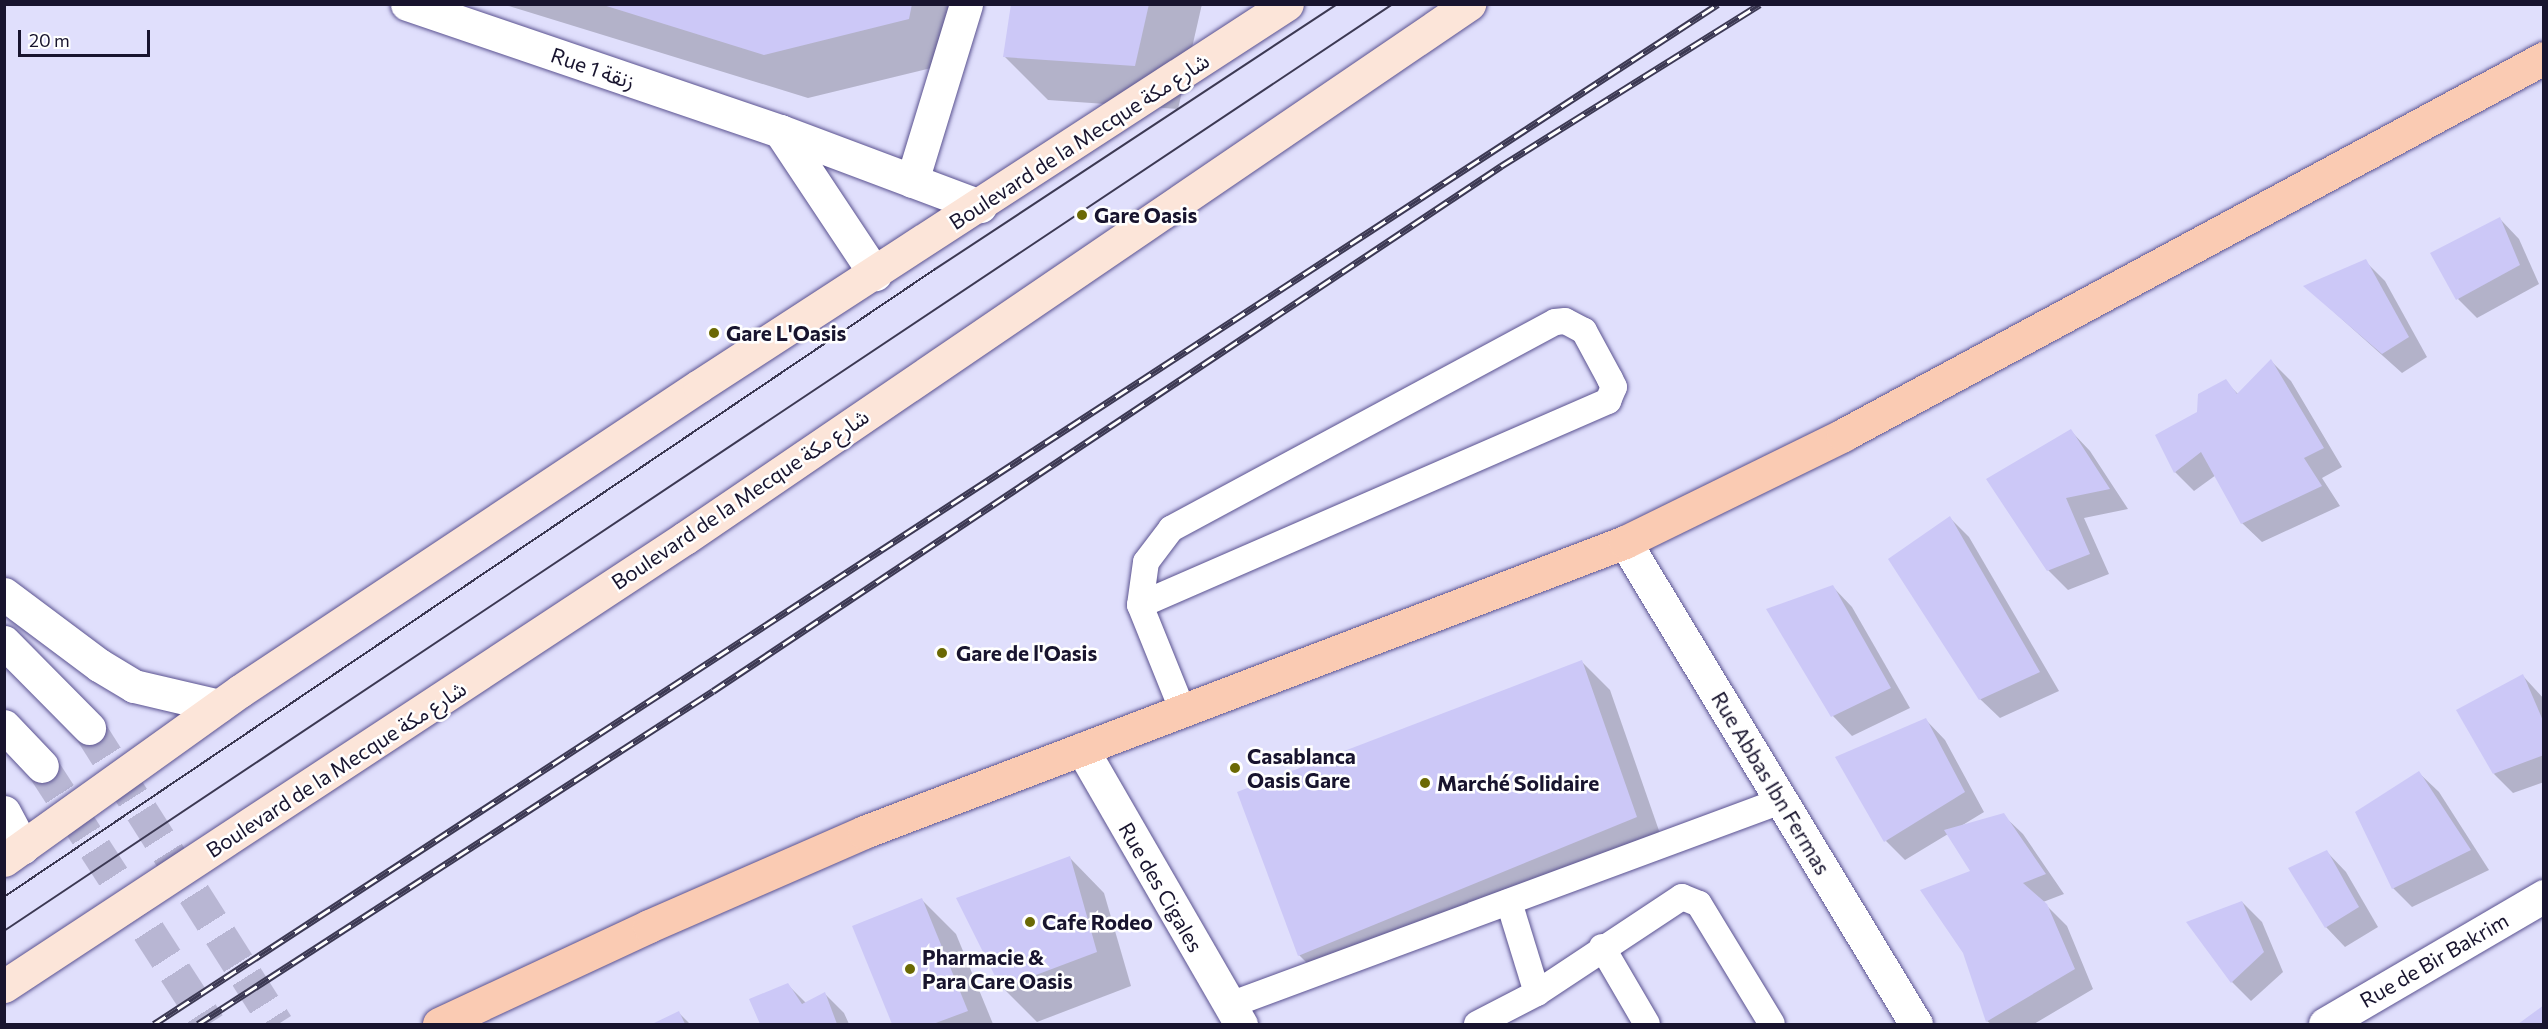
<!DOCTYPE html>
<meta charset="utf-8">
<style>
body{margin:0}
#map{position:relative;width:2548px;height:1029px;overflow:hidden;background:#e0dffc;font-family:Commissioner,"Noto Sans Arabic",sans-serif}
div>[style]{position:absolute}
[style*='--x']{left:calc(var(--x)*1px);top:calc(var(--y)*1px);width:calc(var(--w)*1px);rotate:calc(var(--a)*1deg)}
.shadow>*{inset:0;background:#0003}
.building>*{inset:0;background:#ccc8f7}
.tertiary-tunnel>*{height:33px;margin-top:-16.5px;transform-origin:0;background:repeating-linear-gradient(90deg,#b8b6d3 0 33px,transparent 0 49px)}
.roads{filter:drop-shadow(0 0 2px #5a5290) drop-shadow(0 0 2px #5a5290)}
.service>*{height:26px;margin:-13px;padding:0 13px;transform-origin:13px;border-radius:13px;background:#fff}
.minor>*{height:33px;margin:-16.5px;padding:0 16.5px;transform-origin:16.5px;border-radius:16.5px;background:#fff}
.tertiary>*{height:33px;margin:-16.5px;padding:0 16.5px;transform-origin:16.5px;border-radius:16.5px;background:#fff}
.secondary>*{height:33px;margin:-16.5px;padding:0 16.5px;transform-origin:16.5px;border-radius:16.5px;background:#fce5d9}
.primary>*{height:33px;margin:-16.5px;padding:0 16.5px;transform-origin:16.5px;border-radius:16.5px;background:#facbb3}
.tram>*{height:1.5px;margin:-0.75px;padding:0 0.75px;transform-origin:0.75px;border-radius:0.75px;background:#3c3953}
.rail>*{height:7px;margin-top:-3.5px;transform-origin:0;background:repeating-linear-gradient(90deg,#fff 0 14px,#3c3953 0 28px);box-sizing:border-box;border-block:2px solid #3c3953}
.dots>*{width:16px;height:16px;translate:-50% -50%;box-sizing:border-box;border:3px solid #fff;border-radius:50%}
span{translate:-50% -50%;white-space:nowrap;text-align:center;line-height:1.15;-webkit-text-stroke:5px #fff;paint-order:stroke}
.street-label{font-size:21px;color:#18142e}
.poi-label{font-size:21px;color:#18142e;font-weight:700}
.left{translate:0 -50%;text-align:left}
.frame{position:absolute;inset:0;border:6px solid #18142e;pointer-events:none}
.scale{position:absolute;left:18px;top:30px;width:132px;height:27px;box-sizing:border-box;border:3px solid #18142e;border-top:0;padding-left:8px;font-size:18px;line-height:21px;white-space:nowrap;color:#18142e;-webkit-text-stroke:4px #fff;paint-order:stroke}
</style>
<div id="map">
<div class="shadow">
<i style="clip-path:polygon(502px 4px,966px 4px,952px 63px,808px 98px)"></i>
<i style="clip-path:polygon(1013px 4px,1202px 4px,1178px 109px,1048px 100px,1005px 57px)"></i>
<i style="clip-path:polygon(2500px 219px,2519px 239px,2539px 284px,2477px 318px,2458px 299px)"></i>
<i style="clip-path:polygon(2365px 261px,2385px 281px,2427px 357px,2402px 373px,2306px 287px)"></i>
<i style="clip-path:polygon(2271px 361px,2291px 381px,2342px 467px,2322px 478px,2340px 506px,2262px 542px,2242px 523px,2216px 475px,2194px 491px,2175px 472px,2199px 413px,2225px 381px,2238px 394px)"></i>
<i style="clip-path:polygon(2071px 431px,2090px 451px,2128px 509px,2084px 518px,2109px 574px,2068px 590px,2048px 570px)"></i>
<i style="clip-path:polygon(1950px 518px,1969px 537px,2059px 691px,2000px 718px,1980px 699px)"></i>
<i style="clip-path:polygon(1833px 587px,1852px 607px,1910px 708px,1852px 736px,1833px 716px,1768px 610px)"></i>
<i style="clip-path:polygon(1582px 662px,1610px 690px,1664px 845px,1327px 983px,1299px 955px)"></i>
<i style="clip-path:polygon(2523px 676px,2544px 699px,2544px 782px,2513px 793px,2494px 774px)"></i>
<i style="clip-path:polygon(1926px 720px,1945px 740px,1984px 812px,1961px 826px,2003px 815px,2023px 834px,2064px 894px,2043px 902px,2067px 926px,2093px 989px,2034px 1024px,1991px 1024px,1987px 1021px,1972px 872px,1948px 834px,1905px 860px,1886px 841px)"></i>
<i style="clip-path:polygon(2419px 773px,2439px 792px,2489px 870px,2412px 907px,2393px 888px)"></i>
<i style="clip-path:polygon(2327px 852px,2346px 872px,2378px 927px,2345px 947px,2326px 927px)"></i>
<i style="clip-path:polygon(1070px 858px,1104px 893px,1131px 986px,1037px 1022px,1002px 987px)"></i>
<i style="clip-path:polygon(922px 900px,956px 934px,993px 1024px,894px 1024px,854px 926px)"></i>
<i style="clip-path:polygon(2242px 902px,2262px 922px,2283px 972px,2251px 1001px,2232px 982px)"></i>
<i style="clip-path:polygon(788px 985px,806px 1003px,825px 994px,844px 1013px,849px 1024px,761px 1024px,751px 1000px)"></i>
<i style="clip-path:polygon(679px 1013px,690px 1024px,655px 1024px)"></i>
</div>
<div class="building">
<i style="clip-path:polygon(600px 4px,912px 4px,909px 19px,764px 55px)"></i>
<i style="clip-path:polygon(1011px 4px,1149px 4px,1135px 66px,1003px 57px)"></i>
<i style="clip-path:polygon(2500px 217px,2520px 265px,2456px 300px,2430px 253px)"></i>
<i style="clip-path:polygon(2366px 259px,2409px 337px,2382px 354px,2303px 286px)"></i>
<i style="clip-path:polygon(2271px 359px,2324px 448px,2304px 458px,2322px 486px,2241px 524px,2201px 452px,2174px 473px,2155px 435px,2197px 412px,2198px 394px,2226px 379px,2237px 394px)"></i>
<i style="clip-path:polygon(2071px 429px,2110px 489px,2066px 498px,2090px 554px,2047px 571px,1986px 479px)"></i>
<i style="clip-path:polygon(1950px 516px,2040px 672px,1979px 700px,1888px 559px)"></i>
<i style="clip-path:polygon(1833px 585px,1891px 688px,1831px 717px,1766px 609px)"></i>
<i style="clip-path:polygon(1582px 660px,1637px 817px,1298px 956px,1237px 792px)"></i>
<i style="clip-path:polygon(2523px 674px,2544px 723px,2544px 755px,2493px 774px,2456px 710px)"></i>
<i style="clip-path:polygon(1926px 718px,1965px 792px,1884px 842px,1835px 757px)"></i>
<i style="clip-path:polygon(2419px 771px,2471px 850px,2392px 889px,2355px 812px)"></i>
<i style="clip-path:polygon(2004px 813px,2046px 874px,2023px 883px,2047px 904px,2075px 969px,1986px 1022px,1963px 953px,1920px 890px,1970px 871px,1944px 830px)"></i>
<i style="clip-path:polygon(2327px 850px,2359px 907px,2325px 928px,2288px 868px)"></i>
<i style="clip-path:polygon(1070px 856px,1097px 952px,1001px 988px,956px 898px)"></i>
<i style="clip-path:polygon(922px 898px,968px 1011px,933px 1024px,892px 1024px,852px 926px)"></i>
<i style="clip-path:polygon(2242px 901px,2264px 952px,2231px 983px,2186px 922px)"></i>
<i style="clip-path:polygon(788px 983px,802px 1004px,825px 992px,837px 1024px,760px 1024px,749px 999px)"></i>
<i style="clip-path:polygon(2544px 1005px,2544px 1024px,2518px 1024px)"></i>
<i style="clip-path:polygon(679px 1011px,685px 1024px,652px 1024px)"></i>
</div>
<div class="tertiary-tunnel">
<i style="--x:89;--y:728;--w:351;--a:57.6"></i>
<i style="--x:42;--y:766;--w:307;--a:57.1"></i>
</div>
<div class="roads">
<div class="service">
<i style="--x:1140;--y:605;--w:511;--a:-23.55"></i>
<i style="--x:1608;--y:401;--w:15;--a:-67"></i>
<i style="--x:1614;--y:387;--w:9;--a:-117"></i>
<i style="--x:1610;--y:379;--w:55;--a:-118.4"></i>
<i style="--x:1584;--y:331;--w:21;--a:-152"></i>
<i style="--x:1565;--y:321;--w:10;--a:174"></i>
<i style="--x:1555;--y:322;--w:436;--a:151.7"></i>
<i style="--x:1171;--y:529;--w:41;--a:127.1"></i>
<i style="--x:1146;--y:562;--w:43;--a:97.9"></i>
<i style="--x:1140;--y:605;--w:112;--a:68"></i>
<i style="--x:1509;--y:902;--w:95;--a:72.9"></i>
<i style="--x:1602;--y:947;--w:89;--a:59.7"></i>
<i style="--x:1230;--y:1005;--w:588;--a:-20.32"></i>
<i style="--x:1477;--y:1024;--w:68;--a:-27.3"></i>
<i style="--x:1537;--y:993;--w:174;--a:-33.5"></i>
<i style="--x:1682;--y:897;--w:18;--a:22"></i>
<i style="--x:1699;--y:904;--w:140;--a:58.7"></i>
</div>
<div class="minor">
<i style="--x:407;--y:4;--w:394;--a:18.8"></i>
<i style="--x:780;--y:131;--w:214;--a:20.6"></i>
<i style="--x:780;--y:131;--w:172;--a:56.4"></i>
<i style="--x:912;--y:181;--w:185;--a:-73"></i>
<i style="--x:1625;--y:542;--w:563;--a:58.88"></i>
<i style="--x:1082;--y:749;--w:318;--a:60"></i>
<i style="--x:2325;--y:1024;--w:254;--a:-30.3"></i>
</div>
<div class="tertiary">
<i style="--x:4;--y:594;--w:119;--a:36.8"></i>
<i style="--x:99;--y:665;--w:41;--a:31"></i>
<i style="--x:134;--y:686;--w:87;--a:13.2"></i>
<i style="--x:4;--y:642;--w:121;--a:45.3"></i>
<i style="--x:4;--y:726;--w:55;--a:46.5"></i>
<i style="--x:4;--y:812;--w:40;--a:62"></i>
</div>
<div class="secondary">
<i style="--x:4;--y:860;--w:290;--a:-35.6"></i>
<i style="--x:240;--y:691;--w:551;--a:-33.6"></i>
<i style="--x:699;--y:386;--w:701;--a:-33.01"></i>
<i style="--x:4;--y:986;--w:815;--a:-33.34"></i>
<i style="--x:685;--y:538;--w:949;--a:-34.26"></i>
</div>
<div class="primary">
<i style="--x:439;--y:1024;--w:232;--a:-25"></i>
<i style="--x:649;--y:926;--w:235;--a:-23.6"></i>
<i style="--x:864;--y:832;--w:814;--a:-20.86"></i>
<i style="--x:1625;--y:542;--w:243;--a:-26.1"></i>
<i style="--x:1843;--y:435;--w:796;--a:-28.27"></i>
</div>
</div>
<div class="tram">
<i style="--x:4;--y:897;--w:1122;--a:-33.99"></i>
<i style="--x:934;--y:270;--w:483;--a:-33.4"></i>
<i style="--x:4;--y:931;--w:1670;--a:-33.72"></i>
</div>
<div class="rail">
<i style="--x:154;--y:1024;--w:1867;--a:-33.11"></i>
<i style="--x:198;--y:1024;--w:613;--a:-32.89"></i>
<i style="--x:713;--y:691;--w:947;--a:-33.67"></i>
<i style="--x:1501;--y:166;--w:305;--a:-32"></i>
</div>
<div class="dots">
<i style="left:1082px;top:215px;background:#6b6904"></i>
<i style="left:714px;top:333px;background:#6b6904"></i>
<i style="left:942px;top:653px;background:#6b6904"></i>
<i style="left:1235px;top:768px;background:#6b6904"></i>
<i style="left:1425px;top:783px;background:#6b6904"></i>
<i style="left:1030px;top:922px;background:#6b6904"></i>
<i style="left:910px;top:969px;background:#6b6904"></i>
</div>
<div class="street-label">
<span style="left:593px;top:68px;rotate:19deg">Rue 1 زنقة</span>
<span style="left:1079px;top:141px;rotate:-33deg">Boulevard de la Mecque شارع مكة</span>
<span style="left:740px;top:499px;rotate:-34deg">Boulevard de la Mecque شارع مكة</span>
<span style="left:336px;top:769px;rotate:-33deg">Boulevard de la Mecque شارع مكة</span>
<span style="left:1771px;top:783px;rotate:59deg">Rue Abbas Ibn Fermas</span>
<span style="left:1161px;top:887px;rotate:60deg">Rue des Cigales</span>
<span style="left:2434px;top:960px;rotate:-30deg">Rue de Bir Bakrim</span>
</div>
<div class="poi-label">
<span class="left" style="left:1094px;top:215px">Gare Oasis</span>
<span class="left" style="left:726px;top:333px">Gare L'Oasis</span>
<span class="left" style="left:956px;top:653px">Gare de l'Oasis</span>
<span class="left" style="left:1247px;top:768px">Casablanca<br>Oasis Gare</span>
<span class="left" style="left:1437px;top:783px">Marché Solidaire</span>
<span class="left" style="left:1042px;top:922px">Cafe Rodeo</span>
<span class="left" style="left:922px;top:969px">Pharmacie &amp;<br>Para Care Oasis</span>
</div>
<div class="frame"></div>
<div class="scale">20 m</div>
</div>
